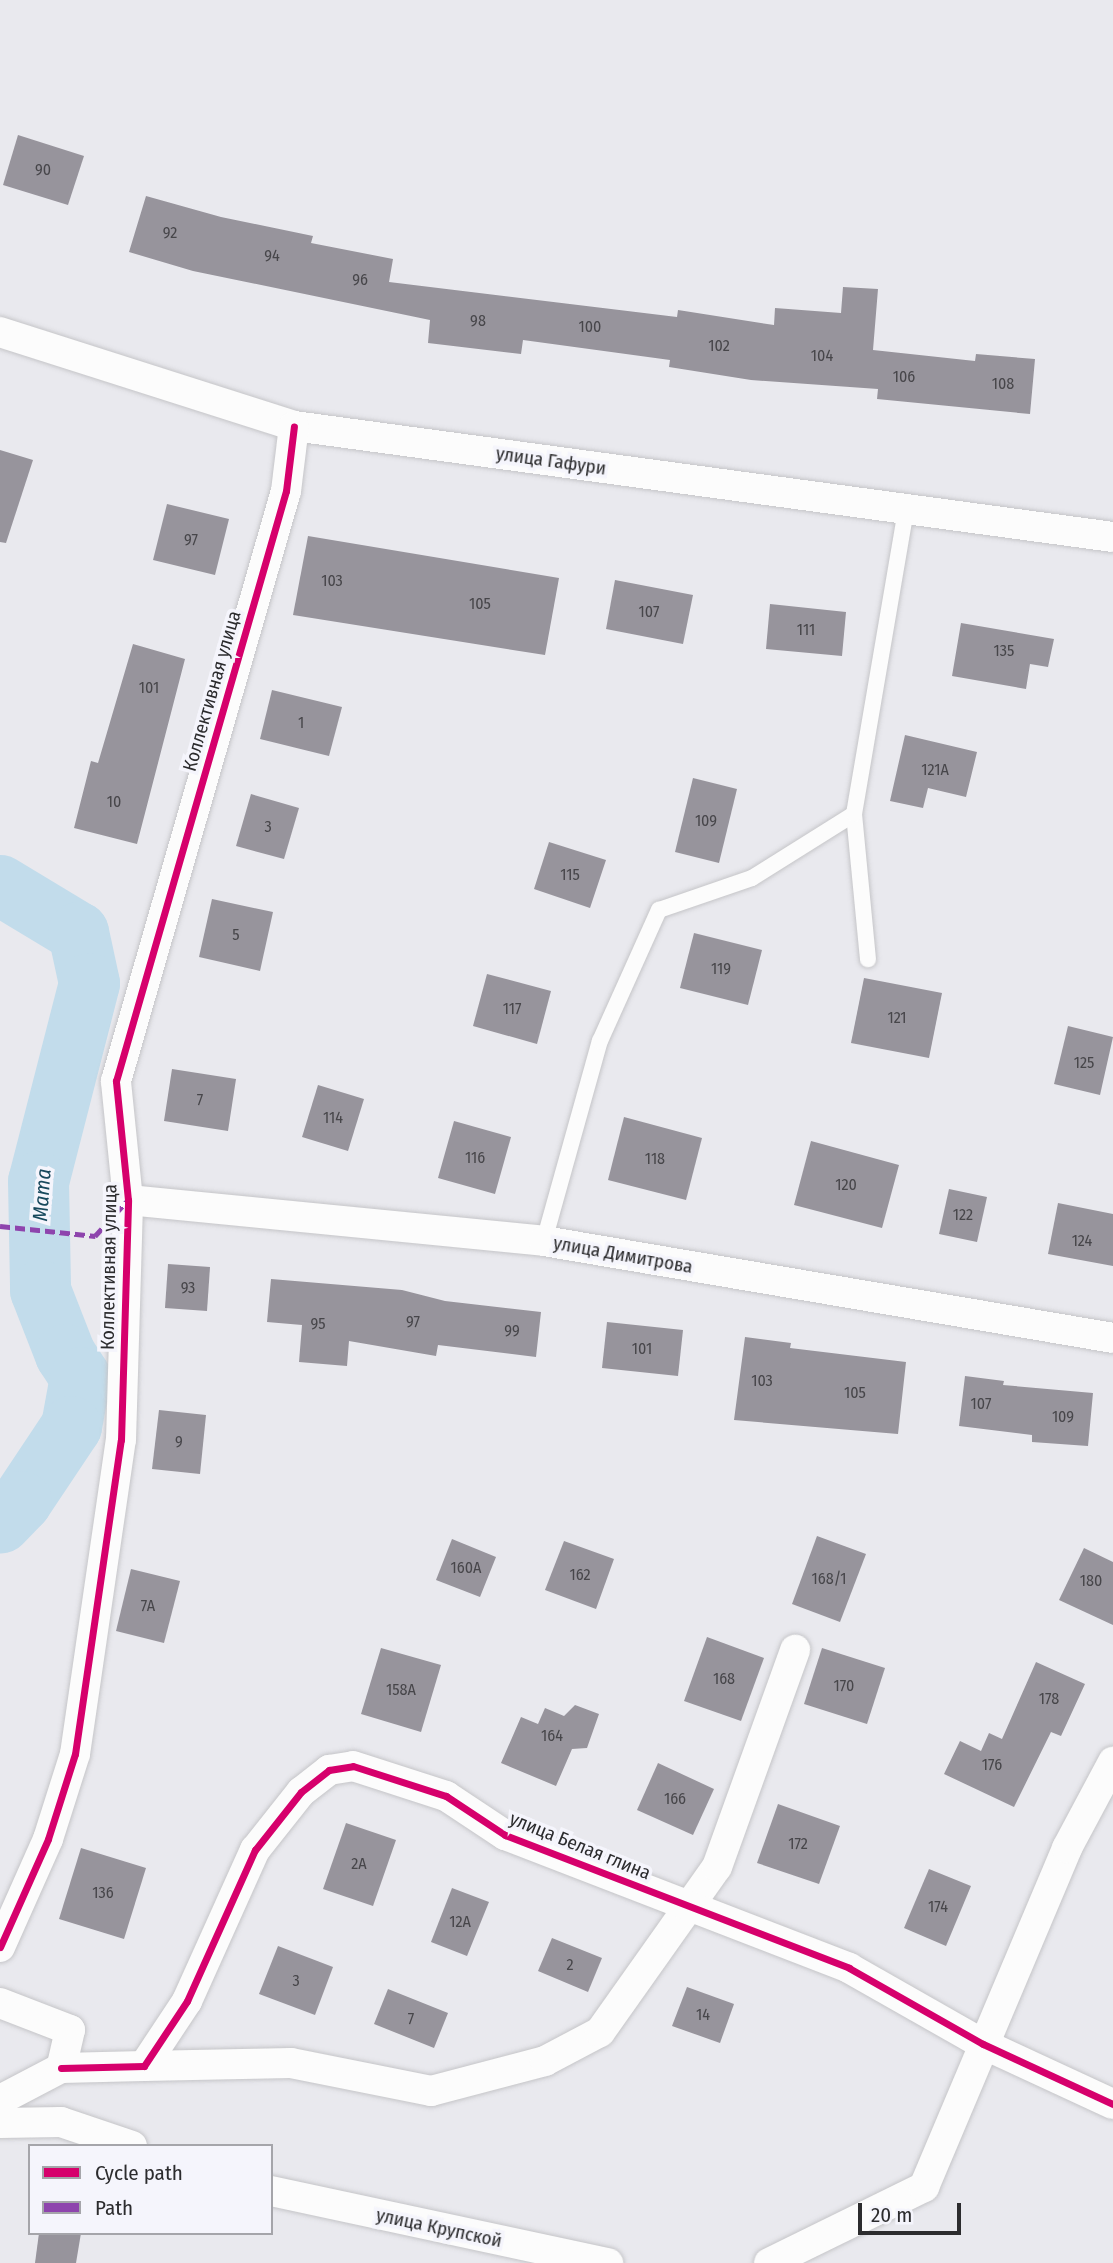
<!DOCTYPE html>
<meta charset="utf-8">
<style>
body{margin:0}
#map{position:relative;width:1113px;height:2263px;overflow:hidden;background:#e9e9ee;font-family:"Fira Sans Condensed",sans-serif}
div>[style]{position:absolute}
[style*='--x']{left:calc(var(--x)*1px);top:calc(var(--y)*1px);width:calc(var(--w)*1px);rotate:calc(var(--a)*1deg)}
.river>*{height:61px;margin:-30.5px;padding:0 30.5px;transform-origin:30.5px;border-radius:30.5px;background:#c2dceb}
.building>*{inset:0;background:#97949c}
.roads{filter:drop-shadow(0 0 2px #c5c5c8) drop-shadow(0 0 2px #c5c5c8)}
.lane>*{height:16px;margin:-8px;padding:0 8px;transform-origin:8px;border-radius:8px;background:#fcfcfc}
.street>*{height:30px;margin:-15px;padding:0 15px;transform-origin:15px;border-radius:15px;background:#fcfcfc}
.quiet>*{height:5px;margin-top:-2.5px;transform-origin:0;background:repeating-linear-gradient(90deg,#8e44ad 0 10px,transparent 0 15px)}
.cycleway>*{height:7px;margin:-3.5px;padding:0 3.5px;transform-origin:3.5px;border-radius:3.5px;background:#d6006c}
span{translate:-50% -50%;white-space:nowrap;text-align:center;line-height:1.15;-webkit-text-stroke:7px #f5f5fc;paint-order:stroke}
.number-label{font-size:16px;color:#47464a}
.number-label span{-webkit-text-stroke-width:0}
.street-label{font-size:19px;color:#2c2c2e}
.water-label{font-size:21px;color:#18495d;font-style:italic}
.legend{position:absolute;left:28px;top:2144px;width:245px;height:91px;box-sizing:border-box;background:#f5f5fc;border:2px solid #a5a5aa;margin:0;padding:9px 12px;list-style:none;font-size:21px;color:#2c2c2e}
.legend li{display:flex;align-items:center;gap:14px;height:35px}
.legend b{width:35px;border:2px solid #a5a5aa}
.scale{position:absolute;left:858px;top:2203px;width:103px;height:32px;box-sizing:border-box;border:4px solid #2c2c2e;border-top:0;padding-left:9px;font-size:21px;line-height:24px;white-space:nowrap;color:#2c2c2e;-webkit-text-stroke:5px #f5f5fc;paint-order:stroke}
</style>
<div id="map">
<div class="river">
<i style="--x:0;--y:885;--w:91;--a:31.1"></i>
<i style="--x:78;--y:932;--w:52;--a:77.8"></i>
<i style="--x:89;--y:983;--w:204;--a:104.4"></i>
<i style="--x:38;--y:1181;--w:109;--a:88.9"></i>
<i style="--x:40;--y:1290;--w:69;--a:68.7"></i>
<i style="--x:65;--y:1354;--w:27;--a:57"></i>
<i style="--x:80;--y:1377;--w:50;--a:100.4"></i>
<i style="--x:71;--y:1426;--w:90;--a:123.7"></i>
<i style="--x:21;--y:1501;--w:30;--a:134"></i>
</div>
<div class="building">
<i style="clip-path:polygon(18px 135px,84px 156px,68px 205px,3px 185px)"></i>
<i style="clip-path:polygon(146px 196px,221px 217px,313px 236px,311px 243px,393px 259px,389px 282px,677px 317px,678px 310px,774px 325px,775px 308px,841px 313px,843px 287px,878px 289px,873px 350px,975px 361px,976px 354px,1035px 359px,1030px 414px,877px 399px,878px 389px,751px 380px,669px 367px,670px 360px,523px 340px,521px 354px,428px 343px,430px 320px,193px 271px,129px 252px)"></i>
<i style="clip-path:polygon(0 450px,33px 460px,6px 543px,0 542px)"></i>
<i style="clip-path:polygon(167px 504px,229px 519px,215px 575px,153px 560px)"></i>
<i style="clip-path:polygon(308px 536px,559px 578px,545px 655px,293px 615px)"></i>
<i style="clip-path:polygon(615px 580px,693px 595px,683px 644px,606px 629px)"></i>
<i style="clip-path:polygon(770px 604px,846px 612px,842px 656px,766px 649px)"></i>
<i style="clip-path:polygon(961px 623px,1054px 639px,1048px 667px,1030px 664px,1026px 689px,952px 676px)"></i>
<i style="clip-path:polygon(133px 644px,185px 659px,137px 844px,74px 828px,91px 761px,98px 763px)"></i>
<i style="clip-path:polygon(272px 690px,342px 707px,329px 756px,260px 739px)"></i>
<i style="clip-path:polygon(905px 735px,977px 752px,966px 797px,928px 788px,923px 808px,890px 801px)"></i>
<i style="clip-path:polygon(693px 778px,737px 789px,719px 863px,675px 852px)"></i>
<i style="clip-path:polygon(251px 794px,299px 808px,284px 859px,236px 846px)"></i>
<i style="clip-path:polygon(549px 842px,606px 860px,590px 908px,534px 889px)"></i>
<i style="clip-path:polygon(212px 899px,273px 912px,260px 971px,199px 957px)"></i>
<i style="clip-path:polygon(694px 933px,762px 950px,748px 1005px,680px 988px)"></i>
<i style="clip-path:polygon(487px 974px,551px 991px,537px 1044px,473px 1026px)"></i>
<i style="clip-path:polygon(864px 978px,942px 993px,929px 1058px,851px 1043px)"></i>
<i style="clip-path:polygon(1068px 1026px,1113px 1037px,1100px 1095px,1054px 1084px)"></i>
<i style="clip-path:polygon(172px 1069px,236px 1079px,228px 1131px,164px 1121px)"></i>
<i style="clip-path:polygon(318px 1085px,364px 1099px,348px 1151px,302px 1137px)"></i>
<i style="clip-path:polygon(624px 1117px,702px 1138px,686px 1200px,608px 1180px)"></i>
<i style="clip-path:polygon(454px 1121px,511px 1137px,495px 1194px,438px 1178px)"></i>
<i style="clip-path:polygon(811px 1141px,899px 1165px,882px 1228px,794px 1205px)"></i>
<i style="clip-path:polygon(949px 1189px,987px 1197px,977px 1242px,939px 1234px)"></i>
<i style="clip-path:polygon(1058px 1203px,1113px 1214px,1113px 1266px,1048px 1254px)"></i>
<i style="clip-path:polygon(168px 1264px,210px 1267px,207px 1311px,165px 1308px)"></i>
<i style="clip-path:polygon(271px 1279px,402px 1290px,445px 1301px,541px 1312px,536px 1357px,438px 1345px,436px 1356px,349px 1341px,347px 1366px,299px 1362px,302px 1325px,267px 1322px)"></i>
<i style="clip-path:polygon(607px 1322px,683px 1330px,678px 1376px,602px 1368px)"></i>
<i style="clip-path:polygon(745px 1337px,791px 1343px,790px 1348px,906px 1362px,898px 1434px,734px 1420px)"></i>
<i style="clip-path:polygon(965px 1376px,1004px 1381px,1003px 1385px,1093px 1393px,1088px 1446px,1032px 1442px,1032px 1435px,959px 1426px)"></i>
<i style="clip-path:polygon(159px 1410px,206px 1415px,200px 1474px,152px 1469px)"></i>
<i style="clip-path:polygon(817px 1536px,866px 1554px,840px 1622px,792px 1604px)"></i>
<i style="clip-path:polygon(452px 1539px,496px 1557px,480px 1597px,436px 1580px)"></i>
<i style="clip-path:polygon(564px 1541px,614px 1559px,596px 1609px,545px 1590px)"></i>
<i style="clip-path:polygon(1084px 1548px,1113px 1562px,1113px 1625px,1059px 1600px)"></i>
<i style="clip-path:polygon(131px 1569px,180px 1581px,164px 1643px,116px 1631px)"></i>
<i style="clip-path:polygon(707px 1637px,764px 1658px,741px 1721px,684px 1701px)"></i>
<i style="clip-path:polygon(381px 1648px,441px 1665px,421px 1732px,361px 1714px)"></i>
<i style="clip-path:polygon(822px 1648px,885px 1668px,867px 1724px,804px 1704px)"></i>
<i style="clip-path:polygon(1036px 1662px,1085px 1684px,1061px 1736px,1051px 1732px,1014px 1807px,944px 1774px,960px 1741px,981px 1751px,989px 1733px,1002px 1739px)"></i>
<i style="clip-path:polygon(575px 1705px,599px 1714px,587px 1748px,572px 1749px,556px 1786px,501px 1763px,521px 1717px,538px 1724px,545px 1708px,564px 1716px)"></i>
<i style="clip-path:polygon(658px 1763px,714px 1789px,693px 1835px,637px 1810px)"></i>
<i style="clip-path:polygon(778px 1804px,840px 1826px,819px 1884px,757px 1863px)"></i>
<i style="clip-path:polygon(346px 1823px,396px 1840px,373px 1906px,323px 1889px)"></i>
<i style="clip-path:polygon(81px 1848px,146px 1868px,124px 1939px,59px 1919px)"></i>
<i style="clip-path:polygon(929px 1869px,971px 1886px,946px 1946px,904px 1928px)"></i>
<i style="clip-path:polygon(452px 1888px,489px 1902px,467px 1956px,431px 1942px)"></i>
<i style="clip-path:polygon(552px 1938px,602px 1958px,588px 1992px,538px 1971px)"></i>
<i style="clip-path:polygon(278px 1946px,333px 1967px,315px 2015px,259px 1994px)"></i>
<i style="clip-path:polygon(687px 1987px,734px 2004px,720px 2043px,672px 2026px)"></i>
<i style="clip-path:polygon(388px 1989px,448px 2013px,434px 2048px,374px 2024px)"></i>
<i style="clip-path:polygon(39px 2233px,81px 2233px,76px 2263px,35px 2263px)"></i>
</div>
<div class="roads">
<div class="lane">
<i style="--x:854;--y:814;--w:146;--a:84.5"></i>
<i style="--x:544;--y:1241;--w:208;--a:-74.4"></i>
<i style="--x:600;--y:1041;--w:144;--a:-65.8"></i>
<i style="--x:659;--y:910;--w:98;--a:-19"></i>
<i style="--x:752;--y:878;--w:120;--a:-32.1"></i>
<i style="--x:854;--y:814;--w:308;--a:-80.3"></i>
</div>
<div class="street">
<i style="--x:0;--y:332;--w:309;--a:17.7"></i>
<i style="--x:294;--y:426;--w:826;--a:7.72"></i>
<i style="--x:128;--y:1200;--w:418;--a:5.6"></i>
<i style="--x:544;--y:1241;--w:577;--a:9.67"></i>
<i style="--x:0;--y:1947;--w:118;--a:-66"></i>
<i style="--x:48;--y:1839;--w:89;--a:-72.4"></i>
<i style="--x:75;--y:1754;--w:317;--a:-81.7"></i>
<i style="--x:121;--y:1440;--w:240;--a:-88.3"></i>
<i style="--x:128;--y:1200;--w:120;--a:-95.8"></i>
<i style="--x:116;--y:1081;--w:614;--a:-73.93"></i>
<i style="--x:286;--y:491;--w:65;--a:-83"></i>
<i style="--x:0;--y:2003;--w:75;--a:21.1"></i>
<i style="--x:70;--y:2030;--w:39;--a:103"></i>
<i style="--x:61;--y:2068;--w:69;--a:152.3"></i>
<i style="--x:144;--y:2066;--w:147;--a:-1.2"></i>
<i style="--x:291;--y:2063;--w:143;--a:11.3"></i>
<i style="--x:431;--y:2091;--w:118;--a:-14.7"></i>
<i style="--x:545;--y:2061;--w:62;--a:-27.8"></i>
<i style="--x:600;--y:2032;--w:202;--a:-54.7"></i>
<i style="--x:717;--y:1867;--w:231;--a:-70.2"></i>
<i style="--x:61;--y:2068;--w:83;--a:-1.4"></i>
<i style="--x:144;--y:2066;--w:78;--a:-56.5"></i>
<i style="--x:187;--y:2001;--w:166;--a:-65.8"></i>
<i style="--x:255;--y:1850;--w:74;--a:-51.6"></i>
<i style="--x:301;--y:1792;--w:36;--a:-38"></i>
<i style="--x:329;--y:1770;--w:24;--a:-9"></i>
<i style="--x:353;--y:1766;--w:98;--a:17.9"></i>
<i style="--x:446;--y:1796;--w:71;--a:33.5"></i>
<i style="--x:505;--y:1835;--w:369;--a:21.1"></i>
<i style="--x:849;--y:1968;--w:154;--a:29.6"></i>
<i style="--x:983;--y:2044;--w:143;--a:24.8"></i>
<i style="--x:0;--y:2123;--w:61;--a:-0.9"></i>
<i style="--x:61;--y:2122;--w:75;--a:18.7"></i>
<i style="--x:271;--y:2191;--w:345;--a:12.1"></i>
<i style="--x:769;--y:2263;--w:173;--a:-26.1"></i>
<i style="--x:924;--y:2187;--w:368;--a:-67.1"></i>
<i style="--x:1067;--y:1848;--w:98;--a:-61.9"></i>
</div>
</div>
<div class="quiet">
<i style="--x:0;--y:1226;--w:96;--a:6"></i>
<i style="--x:95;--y:1236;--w:49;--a:-47.5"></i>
</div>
<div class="cycleway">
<i style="--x:0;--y:1947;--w:118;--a:-66"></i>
<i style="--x:48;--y:1839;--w:89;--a:-72.4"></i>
<i style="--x:75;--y:1754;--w:317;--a:-81.7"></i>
<i style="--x:121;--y:1440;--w:240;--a:-88.3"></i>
<i style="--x:128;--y:1200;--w:120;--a:-95.8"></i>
<i style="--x:116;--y:1081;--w:614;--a:-73.93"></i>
<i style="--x:286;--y:491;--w:65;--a:-83"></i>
<i style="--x:61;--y:2068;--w:83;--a:-1.4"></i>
<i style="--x:144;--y:2066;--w:78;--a:-56.5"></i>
<i style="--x:187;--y:2001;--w:166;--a:-65.8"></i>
<i style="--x:255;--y:1850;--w:74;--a:-51.6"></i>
<i style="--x:301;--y:1792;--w:36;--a:-38"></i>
<i style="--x:329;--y:1770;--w:24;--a:-9"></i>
<i style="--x:353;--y:1766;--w:98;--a:17.9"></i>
<i style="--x:446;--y:1796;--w:71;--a:33.5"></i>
<i style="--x:505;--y:1835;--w:369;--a:21.1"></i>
<i style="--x:849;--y:1968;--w:154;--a:29.6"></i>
<i style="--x:983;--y:2044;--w:143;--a:24.8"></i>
</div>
<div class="number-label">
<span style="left:43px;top:170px">90</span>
<span style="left:170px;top:233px">92</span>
<span style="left:272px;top:256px">94</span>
<span style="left:360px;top:280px">96</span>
<span style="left:478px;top:321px">98</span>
<span style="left:590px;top:327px">100</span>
<span style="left:719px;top:346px">102</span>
<span style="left:822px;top:356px">104</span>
<span style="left:904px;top:377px">106</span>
<span style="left:1003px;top:384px">108</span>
<span style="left:191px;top:540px">97</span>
<span style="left:332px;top:581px">103</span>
<span style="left:480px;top:604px">105</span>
<span style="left:649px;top:612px">107</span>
<span style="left:806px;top:630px">111</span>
<span style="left:1004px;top:651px">135</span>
<span style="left:149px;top:688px">101</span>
<span style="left:301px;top:723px">1</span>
<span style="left:935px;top:770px">121А</span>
<span style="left:114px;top:802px">10</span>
<span style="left:706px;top:821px">109</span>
<span style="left:268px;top:827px">3</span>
<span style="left:570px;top:875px">115</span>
<span style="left:236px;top:935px">5</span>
<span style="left:721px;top:969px">119</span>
<span style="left:512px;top:1009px">117</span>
<span style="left:897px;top:1018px">121</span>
<span style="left:1084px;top:1063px">125</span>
<span style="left:200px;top:1100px">7</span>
<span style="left:333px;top:1118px">114</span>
<span style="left:475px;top:1158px">116</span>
<span style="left:655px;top:1159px">118</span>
<span style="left:846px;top:1185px">120</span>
<span style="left:963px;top:1215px">122</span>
<span style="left:1082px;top:1241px">124</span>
<span style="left:188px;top:1288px">93</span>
<span style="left:413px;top:1322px">97</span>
<span style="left:318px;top:1324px">95</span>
<span style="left:512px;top:1331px">99</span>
<span style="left:642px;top:1349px">101</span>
<span style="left:762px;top:1381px">103</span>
<span style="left:855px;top:1393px">105</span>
<span style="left:981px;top:1404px">107</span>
<span style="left:1063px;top:1417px">109</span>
<span style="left:179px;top:1442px">9</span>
<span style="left:466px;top:1568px">160А</span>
<span style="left:580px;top:1575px">162</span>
<span style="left:829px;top:1579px">168/1</span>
<span style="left:1091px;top:1581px">180</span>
<span style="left:148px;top:1606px">7А</span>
<span style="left:724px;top:1679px">168</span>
<span style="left:844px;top:1686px">170</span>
<span style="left:401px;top:1690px">158А</span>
<span style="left:1049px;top:1699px">178</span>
<span style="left:552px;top:1736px">164</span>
<span style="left:992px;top:1765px">176</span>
<span style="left:675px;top:1799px">166</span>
<span style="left:798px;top:1844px">172</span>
<span style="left:359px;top:1864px">2А</span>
<span style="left:103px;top:1893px">136</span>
<span style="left:938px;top:1907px">174</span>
<span style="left:460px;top:1922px">12А</span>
<span style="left:570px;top:1965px">2</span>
<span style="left:296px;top:1981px">3</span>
<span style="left:703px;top:2015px">14</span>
<span style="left:411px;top:2019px">7</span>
</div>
<div class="street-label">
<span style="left:551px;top:461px;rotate:8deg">улица Гафури</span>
<span style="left:212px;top:691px;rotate:-74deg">Коллективная улица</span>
<span style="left:623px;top:1255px;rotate:10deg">улица Димитрова</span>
<span style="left:109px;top:1267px;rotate:-89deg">Коллективная улица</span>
<span style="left:580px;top:1846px;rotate:22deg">улица Белая глина</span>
<span style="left:439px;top:2228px;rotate:12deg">улица Крупской</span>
</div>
<div class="water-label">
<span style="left:42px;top:1195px;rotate:-86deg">Мата</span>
</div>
<ul class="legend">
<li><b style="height:9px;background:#d6006c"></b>Cycle path</li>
<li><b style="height:9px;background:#8e44ad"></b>Path</li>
</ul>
<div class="scale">20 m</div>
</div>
